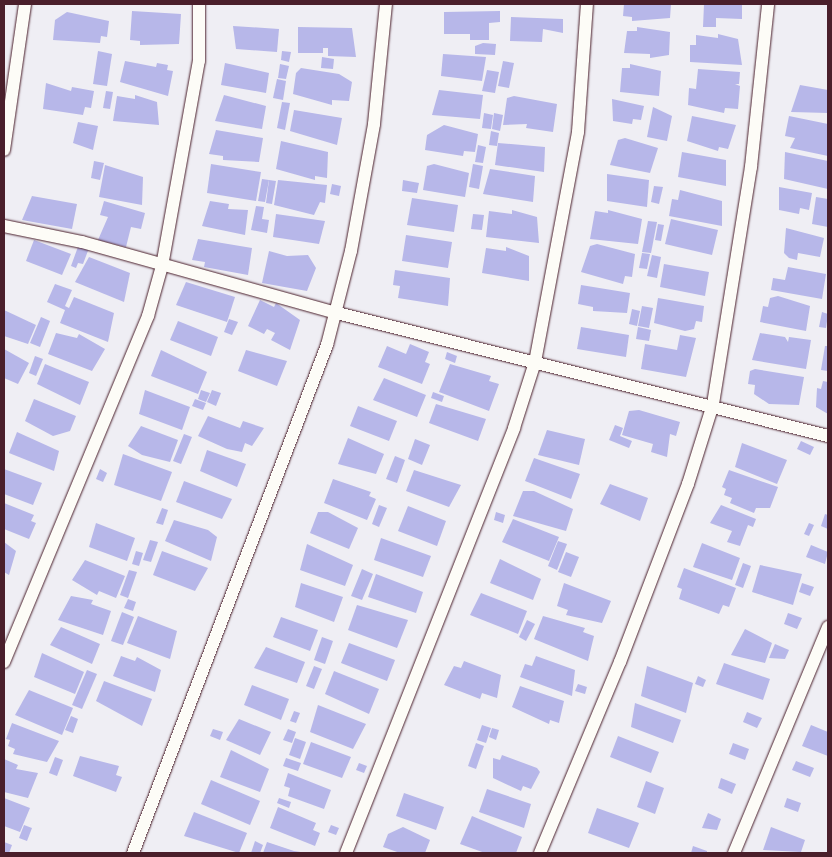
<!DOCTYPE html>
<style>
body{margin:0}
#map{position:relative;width:832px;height:857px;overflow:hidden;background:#efeef4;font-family:"Comic Neue",sans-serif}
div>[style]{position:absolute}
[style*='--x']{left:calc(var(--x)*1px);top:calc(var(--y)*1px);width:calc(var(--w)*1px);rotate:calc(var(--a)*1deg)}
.building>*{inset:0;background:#b7b7e9}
.roads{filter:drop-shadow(0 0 1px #4a1f2b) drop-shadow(0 0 1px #4a1f2b)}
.minor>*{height:12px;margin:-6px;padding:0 6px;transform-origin:6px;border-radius:6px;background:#fdfcf7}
span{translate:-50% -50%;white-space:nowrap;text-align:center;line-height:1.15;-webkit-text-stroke:4px #fdfcf7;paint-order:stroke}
.frame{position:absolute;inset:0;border:5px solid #4a1f2b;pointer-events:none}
</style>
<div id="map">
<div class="building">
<i style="clip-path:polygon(624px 4px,671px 4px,670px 18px,632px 21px,632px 17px,623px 16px)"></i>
<i style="clip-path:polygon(704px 4px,742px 4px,742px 19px,716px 18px,716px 27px,703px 27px)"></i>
<i style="clip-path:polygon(132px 11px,181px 14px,179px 44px,140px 45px,140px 41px,130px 40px)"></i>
<i style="clip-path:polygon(500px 11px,500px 22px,489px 23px,489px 40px,470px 40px,470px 34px,444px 34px,444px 12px)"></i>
<i style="clip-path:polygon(67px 12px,109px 21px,107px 37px,101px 36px,100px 43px,53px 40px,55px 20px)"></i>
<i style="clip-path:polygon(511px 17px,563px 19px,563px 33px,543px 29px,542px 42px,510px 41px)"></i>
<i style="clip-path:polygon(233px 26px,279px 29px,277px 52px,236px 49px)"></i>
<i style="clip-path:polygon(298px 27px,352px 28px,356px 57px,328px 56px,328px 48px,323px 48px,323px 53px,298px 53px)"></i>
<i style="clip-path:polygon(637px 27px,670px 32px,669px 55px,650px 58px,650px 54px,624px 53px,627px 31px,637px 31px)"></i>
<i style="clip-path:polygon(718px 34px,738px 39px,742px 65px,690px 62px,690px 45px,696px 45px,696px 35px,718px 38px)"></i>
<i style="clip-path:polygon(483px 43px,496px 44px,495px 55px,475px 54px,475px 46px)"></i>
<i style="clip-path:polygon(98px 51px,112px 54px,107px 86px,93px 84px)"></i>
<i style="clip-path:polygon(282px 51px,291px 52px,289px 62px,281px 60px)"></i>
<i style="clip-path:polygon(443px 54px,486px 57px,482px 81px,441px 76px)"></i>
<i style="clip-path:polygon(322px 57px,334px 59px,333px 69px,321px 68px)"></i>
<i style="clip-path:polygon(125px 61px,156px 67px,157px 63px,168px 65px,167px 70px,173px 71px,168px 96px,120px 82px)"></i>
<i style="clip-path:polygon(503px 61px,514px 63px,509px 88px,498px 86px)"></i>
<i style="clip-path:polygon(225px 63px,269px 73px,266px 93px,221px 85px)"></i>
<i style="clip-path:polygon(280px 64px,289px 66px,286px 79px,278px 78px)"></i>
<i style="clip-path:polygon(630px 64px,661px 71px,659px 96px,620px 92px,622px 68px,630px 68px)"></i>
<i style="clip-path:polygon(301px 68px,339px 74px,352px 82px,349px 101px,332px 100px,332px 105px,293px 94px,296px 73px)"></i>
<i style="clip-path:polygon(698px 69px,740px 72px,739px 84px,735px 84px,740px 86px,738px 109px,725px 108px,724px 113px,688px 105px,689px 88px,696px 89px)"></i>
<i style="clip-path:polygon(487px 70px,499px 72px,495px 93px,482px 91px)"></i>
<i style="clip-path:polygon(277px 79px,286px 81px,283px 100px,273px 98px)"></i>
<i style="clip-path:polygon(46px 83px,71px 91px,72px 87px,94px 91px,91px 108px,85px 107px,83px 115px,43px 109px)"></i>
<i style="clip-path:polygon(800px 85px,828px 90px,828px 113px,791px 112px)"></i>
<i style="clip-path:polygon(439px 90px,483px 95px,480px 119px,432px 115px)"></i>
<i style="clip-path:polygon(106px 91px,113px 92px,110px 109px,103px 108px)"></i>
<i style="clip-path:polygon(135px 95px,157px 102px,159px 125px,113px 121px,117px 96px,135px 99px)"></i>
<i style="clip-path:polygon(224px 95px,266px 106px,262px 129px,215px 121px)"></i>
<i style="clip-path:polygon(514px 96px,557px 104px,553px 132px,526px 128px,527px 124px,503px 125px,507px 98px)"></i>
<i style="clip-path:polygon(612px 99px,644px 106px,641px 120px,633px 119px,632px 124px,613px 121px)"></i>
<i style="clip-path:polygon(282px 102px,290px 103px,285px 130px,277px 128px)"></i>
<i style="clip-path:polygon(653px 107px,672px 116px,667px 141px,647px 137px)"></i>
<i style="clip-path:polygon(294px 110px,342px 118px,337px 145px,290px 131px)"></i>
<i style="clip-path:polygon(484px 113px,493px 115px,491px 129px,482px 128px)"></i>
<i style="clip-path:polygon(494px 113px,503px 115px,500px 131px,492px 129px)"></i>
<i style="clip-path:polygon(692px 116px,736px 125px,728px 149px,719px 147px,718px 151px,687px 141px)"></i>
<i style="clip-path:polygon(789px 116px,828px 124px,828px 156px,790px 148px,795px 138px,785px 136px)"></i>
<i style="clip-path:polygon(78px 122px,98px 126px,93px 150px,73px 143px)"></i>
<i style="clip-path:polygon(444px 125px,478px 134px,475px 152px,464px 151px,463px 156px,425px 150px,427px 135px)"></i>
<i style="clip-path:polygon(216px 130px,263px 138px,259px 162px,223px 160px,223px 156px,209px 154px)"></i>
<i style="clip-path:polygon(491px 131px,499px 133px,497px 146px,489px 145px)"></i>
<i style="clip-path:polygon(625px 138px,658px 148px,650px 173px,610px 165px,618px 140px)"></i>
<i style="clip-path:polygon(281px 141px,328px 152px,327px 178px,315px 176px,315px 180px,276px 169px)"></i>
<i style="clip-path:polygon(498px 143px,545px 147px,544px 172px,495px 165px)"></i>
<i style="clip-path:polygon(478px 145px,486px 147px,483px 163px,475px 162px)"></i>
<i style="clip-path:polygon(682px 152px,726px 160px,726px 186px,678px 177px)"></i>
<i style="clip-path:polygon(785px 152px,828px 161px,828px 189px,784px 179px)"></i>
<i style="clip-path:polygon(94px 161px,104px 163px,100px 180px,91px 178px)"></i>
<i style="clip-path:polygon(211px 164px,261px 172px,256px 201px,207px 193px)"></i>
<i style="clip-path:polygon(434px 164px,469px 173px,465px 197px,423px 190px,427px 166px)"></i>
<i style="clip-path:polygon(473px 164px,483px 166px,479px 189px,469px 187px)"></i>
<i style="clip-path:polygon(105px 165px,143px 177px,142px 205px,99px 197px)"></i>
<i style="clip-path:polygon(490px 169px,535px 176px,533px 202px,483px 194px)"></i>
<i style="clip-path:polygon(607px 174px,649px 180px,647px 207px,607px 201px)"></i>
<i style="clip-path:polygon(262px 179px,269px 180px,265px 202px,258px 201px)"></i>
<i style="clip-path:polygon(269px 180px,276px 181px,272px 204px,266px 203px)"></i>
<i style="clip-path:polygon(278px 180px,327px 185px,325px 203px,320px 202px,314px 215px,274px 205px)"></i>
<i style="clip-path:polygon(403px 180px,419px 183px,417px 193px,402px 191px)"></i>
<i style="clip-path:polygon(332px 184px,341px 186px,339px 196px,330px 194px)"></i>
<i style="clip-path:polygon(654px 186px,663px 187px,659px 204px,651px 202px)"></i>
<i style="clip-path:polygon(779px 187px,812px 193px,809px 210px,800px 208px,799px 214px,779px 210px)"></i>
<i style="clip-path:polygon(680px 190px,722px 201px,722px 226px,669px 216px,672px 199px,678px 200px)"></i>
<i style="clip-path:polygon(32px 196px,77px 204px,72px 229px,22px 220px)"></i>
<i style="clip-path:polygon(816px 197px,828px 199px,828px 227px,812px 224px)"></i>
<i style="clip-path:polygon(412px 198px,458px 205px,454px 232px,407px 225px)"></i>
<i style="clip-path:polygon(104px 201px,145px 213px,141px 229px,131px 227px,126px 247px,98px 240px,108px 217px,100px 215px)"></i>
<i style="clip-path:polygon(210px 201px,229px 204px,228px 209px,248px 210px,245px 235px,202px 226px)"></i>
<i style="clip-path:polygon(256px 206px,264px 207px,262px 219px,269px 220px,267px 233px,251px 230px)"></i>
<i style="clip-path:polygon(512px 210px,537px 217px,539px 243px,486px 237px,489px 211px,512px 214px)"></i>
<i style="clip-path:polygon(608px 210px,642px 219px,638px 244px,590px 239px,595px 211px,608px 213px)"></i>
<i style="clip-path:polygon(276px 214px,325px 221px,319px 244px,273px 237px)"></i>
<i style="clip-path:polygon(473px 214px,484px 215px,482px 230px,471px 229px)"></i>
<i style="clip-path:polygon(671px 219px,718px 230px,712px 255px,665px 244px)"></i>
<i style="clip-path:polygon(648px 221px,657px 222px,651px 253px,642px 252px)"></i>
<i style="clip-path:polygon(658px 224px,664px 225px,661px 241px,655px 240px)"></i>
<i style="clip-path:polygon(786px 228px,824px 238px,820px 257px,798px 253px,797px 260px,789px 258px,784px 253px)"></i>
<i style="clip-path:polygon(406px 235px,452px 242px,448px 268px,402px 261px)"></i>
<i style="clip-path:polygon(198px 239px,252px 248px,248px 275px,204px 267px,205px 262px,192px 260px)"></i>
<i style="clip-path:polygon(34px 240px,71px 254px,62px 275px,26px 261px)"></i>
<i style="clip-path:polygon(79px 244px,89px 248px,83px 264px,78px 263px,76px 268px,71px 266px)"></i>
<i style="clip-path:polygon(597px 244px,635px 254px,632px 277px,625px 276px,623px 284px,581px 272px,590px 246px)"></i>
<i style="clip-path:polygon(506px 247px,529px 256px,529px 281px,482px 273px,486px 248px,506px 251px)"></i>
<i style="clip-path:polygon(269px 251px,287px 256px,308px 255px,316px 268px,307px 291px,262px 283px)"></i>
<i style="clip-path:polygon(642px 253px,650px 254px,647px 269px,639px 268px)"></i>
<i style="clip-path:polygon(652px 255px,661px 257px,657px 278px,647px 276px)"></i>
<i style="clip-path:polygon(89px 257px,130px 273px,124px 302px,75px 282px)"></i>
<i style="clip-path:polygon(664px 264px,709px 272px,705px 296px,660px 287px)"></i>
<i style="clip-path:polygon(788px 267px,826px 274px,822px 299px,771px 290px,773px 278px,785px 280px)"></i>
<i style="clip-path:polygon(395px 270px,450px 278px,448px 306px,398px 298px,400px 286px,393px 285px)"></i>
<i style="clip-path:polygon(186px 282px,235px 297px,227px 322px,176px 305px)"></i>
<i style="clip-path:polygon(55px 284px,72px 290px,65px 306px,69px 308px,74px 297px,114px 313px,108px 342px,60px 323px,65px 310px,47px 302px)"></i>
<i style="clip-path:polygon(581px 285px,630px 293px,627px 313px,593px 311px,593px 307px,578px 304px)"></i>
<i style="clip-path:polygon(778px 296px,810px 306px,806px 331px,760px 322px,763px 306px,768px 307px,770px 298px)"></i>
<i style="clip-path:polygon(658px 298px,704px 306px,702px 322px,696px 321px,694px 329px,685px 331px,654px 323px)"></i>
<i style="clip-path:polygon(260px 300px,274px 307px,276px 303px,300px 320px,290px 350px,271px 340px,275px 333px,267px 329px,264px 334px,248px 326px)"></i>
<i style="clip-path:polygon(642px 306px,653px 308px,649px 328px,638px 326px)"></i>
<i style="clip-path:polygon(632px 309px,640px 311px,637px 326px,629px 324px)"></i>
<i style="clip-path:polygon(4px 310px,36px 325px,28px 344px,4px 336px)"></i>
<i style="clip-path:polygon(822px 312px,828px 314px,826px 328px,819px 327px)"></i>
<i style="clip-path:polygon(41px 317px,50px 321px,40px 347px,30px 343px)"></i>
<i style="clip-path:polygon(229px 319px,238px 322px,232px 335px,224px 332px)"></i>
<i style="clip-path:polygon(178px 321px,218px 337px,211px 356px,170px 340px)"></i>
<i style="clip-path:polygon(581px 327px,629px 335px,626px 357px,577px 349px)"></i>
<i style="clip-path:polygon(638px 327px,651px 330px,649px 341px,636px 339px)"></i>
<i style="clip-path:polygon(56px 333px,77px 338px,79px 334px,105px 349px,92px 371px,48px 354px)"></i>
<i style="clip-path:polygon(760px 333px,785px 337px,788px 342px,789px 337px,811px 340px,806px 369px,752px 360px)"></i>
<i style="clip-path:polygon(680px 335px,696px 338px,686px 377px,641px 369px,645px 344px,677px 350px)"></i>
<i style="clip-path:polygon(410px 344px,429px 352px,425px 362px,430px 364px,422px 384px,378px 367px,387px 346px,406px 354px)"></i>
<i style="clip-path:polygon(825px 346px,828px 346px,828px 371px,821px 370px)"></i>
<i style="clip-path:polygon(4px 349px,29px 363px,18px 384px,4px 378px)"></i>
<i style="clip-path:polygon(161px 350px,207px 372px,198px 394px,151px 376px)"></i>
<i style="clip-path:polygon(246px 350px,287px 361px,277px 386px,238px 371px)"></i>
<i style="clip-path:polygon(447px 352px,457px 356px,455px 363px,445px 359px)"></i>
<i style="clip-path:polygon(35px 356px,43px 359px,36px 376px,29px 373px)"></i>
<i style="clip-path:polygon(45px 364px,89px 382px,80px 405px,37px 384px)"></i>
<i style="clip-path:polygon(450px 364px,491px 376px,489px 381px,499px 384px,489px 411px,439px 392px)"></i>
<i style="clip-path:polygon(755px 369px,804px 377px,799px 405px,769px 404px,754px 394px,755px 385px,748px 384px,750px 371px)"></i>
<i style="clip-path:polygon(384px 378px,426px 395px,417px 417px,373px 400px)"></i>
<i style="clip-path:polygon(823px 381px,828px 382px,828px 414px,816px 407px,817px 388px,821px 389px)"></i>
<i style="clip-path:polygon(145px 390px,190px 407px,182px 430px,139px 414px)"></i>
<i style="clip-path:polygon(201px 390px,210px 393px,206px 402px,198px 399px)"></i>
<i style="clip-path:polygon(212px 390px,221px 393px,216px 406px,207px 402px)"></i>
<i style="clip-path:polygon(433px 392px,444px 396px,442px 402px,431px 398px)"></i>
<i style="clip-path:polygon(34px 399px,76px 416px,70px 431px,53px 436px,25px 421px)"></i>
<i style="clip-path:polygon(195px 399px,206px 403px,203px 410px,192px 406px)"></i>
<i style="clip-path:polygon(436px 404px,486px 419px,478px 441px,429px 423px)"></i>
<i style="clip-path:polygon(358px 406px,397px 421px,389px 441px,350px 426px)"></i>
<i style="clip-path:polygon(639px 410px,680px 422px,676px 436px,670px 434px,667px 457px,651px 452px,653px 444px,622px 435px,629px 411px)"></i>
<i style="clip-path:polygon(208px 416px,240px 428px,243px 421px,264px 428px,252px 446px,245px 443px,242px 452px,227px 449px,198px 436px)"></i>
<i style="clip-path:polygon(615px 425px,623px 428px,620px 436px,632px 441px,629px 448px,609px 440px)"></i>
<i style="clip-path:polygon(141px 426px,178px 440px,170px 462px,142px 455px,128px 446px)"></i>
<i style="clip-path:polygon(547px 430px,585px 439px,579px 465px,538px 455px)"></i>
<i style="clip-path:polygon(17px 432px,59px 451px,54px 471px,9px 453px)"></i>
<i style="clip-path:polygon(184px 434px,192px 437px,181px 464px,173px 461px)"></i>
<i style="clip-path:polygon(348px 438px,384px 454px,376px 474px,338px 464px)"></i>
<i style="clip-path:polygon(415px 439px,430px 445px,422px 465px,408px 459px)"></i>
<i style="clip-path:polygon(801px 441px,814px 447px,810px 455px,797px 449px)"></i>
<i style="clip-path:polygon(742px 443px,787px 460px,777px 484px,735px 467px)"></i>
<i style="clip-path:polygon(207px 450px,246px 464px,237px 487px,200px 471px)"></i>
<i style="clip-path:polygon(123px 454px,172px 472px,161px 501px,114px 485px)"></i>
<i style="clip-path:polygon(395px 456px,405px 460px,397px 483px,386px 479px)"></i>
<i style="clip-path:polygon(534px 458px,580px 474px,571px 499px,525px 481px)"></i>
<i style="clip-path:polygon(4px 469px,42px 483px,33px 505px,4px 494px)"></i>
<i style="clip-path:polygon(100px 469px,107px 473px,103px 482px,96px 479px)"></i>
<i style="clip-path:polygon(414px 470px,461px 485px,449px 507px,406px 491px)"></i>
<i style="clip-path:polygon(729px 470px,778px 487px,770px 508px,756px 508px,754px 513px,730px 503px,732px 498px,724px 495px,726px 489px,722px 487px)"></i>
<i style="clip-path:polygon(333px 479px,371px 492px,369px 496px,376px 499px,367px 520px,324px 503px)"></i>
<i style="clip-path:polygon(184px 481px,232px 499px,222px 519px,176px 502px)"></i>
<i style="clip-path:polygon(610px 484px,648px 498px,640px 521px,600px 504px)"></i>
<i style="clip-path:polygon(523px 491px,534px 491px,573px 509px,566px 531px,513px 516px)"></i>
<i style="clip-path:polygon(4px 503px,34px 515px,31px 521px,36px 523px,29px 539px,4px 529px)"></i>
<i style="clip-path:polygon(379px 505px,387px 508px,379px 527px,372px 524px)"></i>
<i style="clip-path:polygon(721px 505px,756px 519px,753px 527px,748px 525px,740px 546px,727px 542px,732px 531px,710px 523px)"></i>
<i style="clip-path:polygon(408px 506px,446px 521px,437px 546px,398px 531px)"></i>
<i style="clip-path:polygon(162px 508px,168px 510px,163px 525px,156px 523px)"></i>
<i style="clip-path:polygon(318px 512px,328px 512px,358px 528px,349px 549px,310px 533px)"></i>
<i style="clip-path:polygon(496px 512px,505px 515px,503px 523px,494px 520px)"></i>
<i style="clip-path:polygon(825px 514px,828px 515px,828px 529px,821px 526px)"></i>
<i style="clip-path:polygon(513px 519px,559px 537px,549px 561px,502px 542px)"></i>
<i style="clip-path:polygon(174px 520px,208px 530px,217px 537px,211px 561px,165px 541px)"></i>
<i style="clip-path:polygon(96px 523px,135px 538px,127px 561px,89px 547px)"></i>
<i style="clip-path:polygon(809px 523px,814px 525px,809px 536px,804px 534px)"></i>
<i style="clip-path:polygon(381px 538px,431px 556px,423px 577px,374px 560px)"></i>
<i style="clip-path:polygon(150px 540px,158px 542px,151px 562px,143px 560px)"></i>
<i style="clip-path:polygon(558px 541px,567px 544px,557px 570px,548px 566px)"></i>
<i style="clip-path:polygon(4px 542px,16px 551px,9px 575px,4px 572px)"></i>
<i style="clip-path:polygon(702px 543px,740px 558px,732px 580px,693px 567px)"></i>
<i style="clip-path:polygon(307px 544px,353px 565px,345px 586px,300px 570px)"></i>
<i style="clip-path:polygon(811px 545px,828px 552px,825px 564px,806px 557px)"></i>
<i style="clip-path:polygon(136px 551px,143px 553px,139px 566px,132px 564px)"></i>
<i style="clip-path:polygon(162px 551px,208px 568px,195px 591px,153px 575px)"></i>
<i style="clip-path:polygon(566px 552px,579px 557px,571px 577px,558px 572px)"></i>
<i style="clip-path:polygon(500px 559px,541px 579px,533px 600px,490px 583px)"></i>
<i style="clip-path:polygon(85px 560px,125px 576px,116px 598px,99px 591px,97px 595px,72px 580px)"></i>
<i style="clip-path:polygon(743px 563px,751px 566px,743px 588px,735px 585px)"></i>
<i style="clip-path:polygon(760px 565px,802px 574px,793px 605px,752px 592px)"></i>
<i style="clip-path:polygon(684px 568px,736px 588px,729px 607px,723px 605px,719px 614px,679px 599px,682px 589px,677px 587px)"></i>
<i style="clip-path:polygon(362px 569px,373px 574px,362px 600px,351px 596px)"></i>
<i style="clip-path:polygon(129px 570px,137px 572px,128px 598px,120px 595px)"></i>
<i style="clip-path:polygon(376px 574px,423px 592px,416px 613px,368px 597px)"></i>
<i style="clip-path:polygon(301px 583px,343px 597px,334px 622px,295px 607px)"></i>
<i style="clip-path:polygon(564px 583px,611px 601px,602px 623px,566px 615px,568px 610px,557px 606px)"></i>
<i style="clip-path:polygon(802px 583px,814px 587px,810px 596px,799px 592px)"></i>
<i style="clip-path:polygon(481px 593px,527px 611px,518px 634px,470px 615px)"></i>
<i style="clip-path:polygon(71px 596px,93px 600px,91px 604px,111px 611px,103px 635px,58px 620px)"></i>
<i style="clip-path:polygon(128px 599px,136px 602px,133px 611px,124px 608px)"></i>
<i style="clip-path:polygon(357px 605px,408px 620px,397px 648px,348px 630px)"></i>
<i style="clip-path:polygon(122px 612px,134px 617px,123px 645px,111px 641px)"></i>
<i style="clip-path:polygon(788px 613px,802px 618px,797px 629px,784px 624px)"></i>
<i style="clip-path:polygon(138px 616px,177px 631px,170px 659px,127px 643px)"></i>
<i style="clip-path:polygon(543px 616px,585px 628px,583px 632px,594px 636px,588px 661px,534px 639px)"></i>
<i style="clip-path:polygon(281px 617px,318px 630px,310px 651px,273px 637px)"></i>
<i style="clip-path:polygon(527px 620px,535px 624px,526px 641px,519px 637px)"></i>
<i style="clip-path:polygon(61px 627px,100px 644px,92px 664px,50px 645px)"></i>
<i style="clip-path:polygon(745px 629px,772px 643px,765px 663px,731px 655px)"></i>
<i style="clip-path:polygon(322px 637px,333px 641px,325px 664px,314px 660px)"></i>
<i style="clip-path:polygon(349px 643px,395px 660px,387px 681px,341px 663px)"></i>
<i style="clip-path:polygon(775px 644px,789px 650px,785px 659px,769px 658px)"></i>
<i style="clip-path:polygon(266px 647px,305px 662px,297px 683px,254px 668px)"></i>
<i style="clip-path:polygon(42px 653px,84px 672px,75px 694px,34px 677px)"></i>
<i style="clip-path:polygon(121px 656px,135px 661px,137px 657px,161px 670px,155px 692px,113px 676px)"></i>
<i style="clip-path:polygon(536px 656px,575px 670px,572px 696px,520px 677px,525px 664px,532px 666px)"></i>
<i style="clip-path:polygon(464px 661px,501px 675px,497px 698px,482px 693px,480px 699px,444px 685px,454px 666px,461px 668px)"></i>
<i style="clip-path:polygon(724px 663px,770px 679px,763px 700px,716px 684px)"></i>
<i style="clip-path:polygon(314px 666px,322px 669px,314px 689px,306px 686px)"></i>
<i style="clip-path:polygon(647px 666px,693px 683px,686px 713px,641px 696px)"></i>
<i style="clip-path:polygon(87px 670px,97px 674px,82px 709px,72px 705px)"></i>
<i style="clip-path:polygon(334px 671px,379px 689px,369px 714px,325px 694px)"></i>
<i style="clip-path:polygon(698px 676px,706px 680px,703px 687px,695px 684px)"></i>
<i style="clip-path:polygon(104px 681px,152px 699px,142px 726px,96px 701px)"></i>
<i style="clip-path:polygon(578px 684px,587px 687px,585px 694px,575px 691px)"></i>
<i style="clip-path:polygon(252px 685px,289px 699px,281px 720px,244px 705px)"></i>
<i style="clip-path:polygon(520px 686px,564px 701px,559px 723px,550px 720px,549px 724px,512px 707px)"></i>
<i style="clip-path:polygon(29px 690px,73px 708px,62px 735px,15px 715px)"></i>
<i style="clip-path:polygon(635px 703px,681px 720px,673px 743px,631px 727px)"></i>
<i style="clip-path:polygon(318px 705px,366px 724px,353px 749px,310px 732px)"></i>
<i style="clip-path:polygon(294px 711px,300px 713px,296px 723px,290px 721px)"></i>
<i style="clip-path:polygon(747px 712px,762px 718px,757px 728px,743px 722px)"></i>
<i style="clip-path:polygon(71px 716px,78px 719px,73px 733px,65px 730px)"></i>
<i style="clip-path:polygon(239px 719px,271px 732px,260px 755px,226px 740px)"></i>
<i style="clip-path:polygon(12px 723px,59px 741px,47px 762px,13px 754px,15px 749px,8px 746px,10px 740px,6px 739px)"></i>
<i style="clip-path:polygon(482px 725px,491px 728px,486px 743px,477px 740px)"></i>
<i style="clip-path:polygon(811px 725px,828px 732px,828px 756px,802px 746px)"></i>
<i style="clip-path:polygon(492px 728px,499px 730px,496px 740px,489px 737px)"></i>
<i style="clip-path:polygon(213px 729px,223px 732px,220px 740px,210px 736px)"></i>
<i style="clip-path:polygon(288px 729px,296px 732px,292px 743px,283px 740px)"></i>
<i style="clip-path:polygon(618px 736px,659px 752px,651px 773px,610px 757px)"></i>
<i style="clip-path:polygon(295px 738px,306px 742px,300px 759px,289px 755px)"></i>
<i style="clip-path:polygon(311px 742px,351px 757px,342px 778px,303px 764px)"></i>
<i style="clip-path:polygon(476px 743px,484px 746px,476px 769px,468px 766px)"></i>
<i style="clip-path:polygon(733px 743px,749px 749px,745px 760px,729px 754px)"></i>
<i style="clip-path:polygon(231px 750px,269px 769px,260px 792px,220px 777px)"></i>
<i style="clip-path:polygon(502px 755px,537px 768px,540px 772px,531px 789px,523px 786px,521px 791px,493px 778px,493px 758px,500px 760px)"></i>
<i style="clip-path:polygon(80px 756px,119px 766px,116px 775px,122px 777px,116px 792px,73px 776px)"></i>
<i style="clip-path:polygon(55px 757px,63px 760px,57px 776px,49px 773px)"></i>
<i style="clip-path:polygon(286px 758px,301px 763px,298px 771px,283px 766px)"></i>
<i style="clip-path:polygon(4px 759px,18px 765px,16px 769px,38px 773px,28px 798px,4px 792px)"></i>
<i style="clip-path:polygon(796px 761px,814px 768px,810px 777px,792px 770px)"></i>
<i style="clip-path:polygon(359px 763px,367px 766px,364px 773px,356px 770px)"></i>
<i style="clip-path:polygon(288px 773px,331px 790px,324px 809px,288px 796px,290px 788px,284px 786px)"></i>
<i style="clip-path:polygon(721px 778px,736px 784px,732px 794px,718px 788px)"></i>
<i style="clip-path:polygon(211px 780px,260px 801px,250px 825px,201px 804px)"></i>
<i style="clip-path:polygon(646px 781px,664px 788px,655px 814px,637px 807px)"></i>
<i style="clip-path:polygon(487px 789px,531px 804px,524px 828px,479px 812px)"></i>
<i style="clip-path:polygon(404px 793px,444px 807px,436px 830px,396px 816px)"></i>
<i style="clip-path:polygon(4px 798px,30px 808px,20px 832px,4px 826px)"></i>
<i style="clip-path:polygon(279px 798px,291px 802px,289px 808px,277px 803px)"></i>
<i style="clip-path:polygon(787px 798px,801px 803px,798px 812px,784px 807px)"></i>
<i style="clip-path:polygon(278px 807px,316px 823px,313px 830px,320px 833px,315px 846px,270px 828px)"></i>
<i style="clip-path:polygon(597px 808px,639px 823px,629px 848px,588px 833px)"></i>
<i style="clip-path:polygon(194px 812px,247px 833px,239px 853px,184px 836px)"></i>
<i style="clip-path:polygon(708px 813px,721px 819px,717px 830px,702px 828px)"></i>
<i style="clip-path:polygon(472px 816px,522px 837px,516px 853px,485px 853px,460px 844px)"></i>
<i style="clip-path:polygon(24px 825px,32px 828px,27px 841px,19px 838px)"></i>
<i style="clip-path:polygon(331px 825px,339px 828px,336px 835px,328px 832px)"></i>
<i style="clip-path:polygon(403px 827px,430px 840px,425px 853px,400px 853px,383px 847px,388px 834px)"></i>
<i style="clip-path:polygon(771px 827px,805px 840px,801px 852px,763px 850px)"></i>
<i style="clip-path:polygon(255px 841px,263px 845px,260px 853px,251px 853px)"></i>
<i style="clip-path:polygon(4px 842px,12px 845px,9px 853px,4px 853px)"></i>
<i style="clip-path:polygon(267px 842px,294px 851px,307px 853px,263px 853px)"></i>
<i style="clip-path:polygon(693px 846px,707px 851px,707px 853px,691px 853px)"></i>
</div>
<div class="roads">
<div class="minor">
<i style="--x:4;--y:150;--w:148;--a:-81.8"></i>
<i style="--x:4;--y:226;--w:80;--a:11.6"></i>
<i style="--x:82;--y:242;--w:265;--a:15.6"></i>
<i style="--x:337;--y:313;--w:506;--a:14.06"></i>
<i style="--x:4;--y:662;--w:375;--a:-67.4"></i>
<i style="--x:148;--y:316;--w:52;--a:-74.4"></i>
<i style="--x:162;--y:266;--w:208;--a:-79.8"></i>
<i style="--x:199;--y:61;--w:57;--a:-90"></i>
<i style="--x:133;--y:853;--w:544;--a:-69.1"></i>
<i style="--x:327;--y:345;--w:97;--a:-75.7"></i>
<i style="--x:351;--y:251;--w:129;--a:-79.7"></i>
<i style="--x:374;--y:124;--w:121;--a:-84.3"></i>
<i style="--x:346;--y:853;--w:457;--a:-68.4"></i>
<i style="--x:514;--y:428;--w:69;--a:-72.3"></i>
<i style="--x:535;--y:362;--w:234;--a:-79.4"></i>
<i style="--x:578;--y:132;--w:128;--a:-86"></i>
<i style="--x:540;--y:853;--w:207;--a:-67.3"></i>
<i style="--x:620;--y:662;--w:191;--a:-69.1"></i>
<i style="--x:688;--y:484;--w:84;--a:-72.6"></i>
<i style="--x:713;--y:404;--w:240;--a:-80.9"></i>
<i style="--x:751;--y:167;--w:164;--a:-84"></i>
<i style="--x:734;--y:853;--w:245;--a:-67.4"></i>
</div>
</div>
<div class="frame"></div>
</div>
